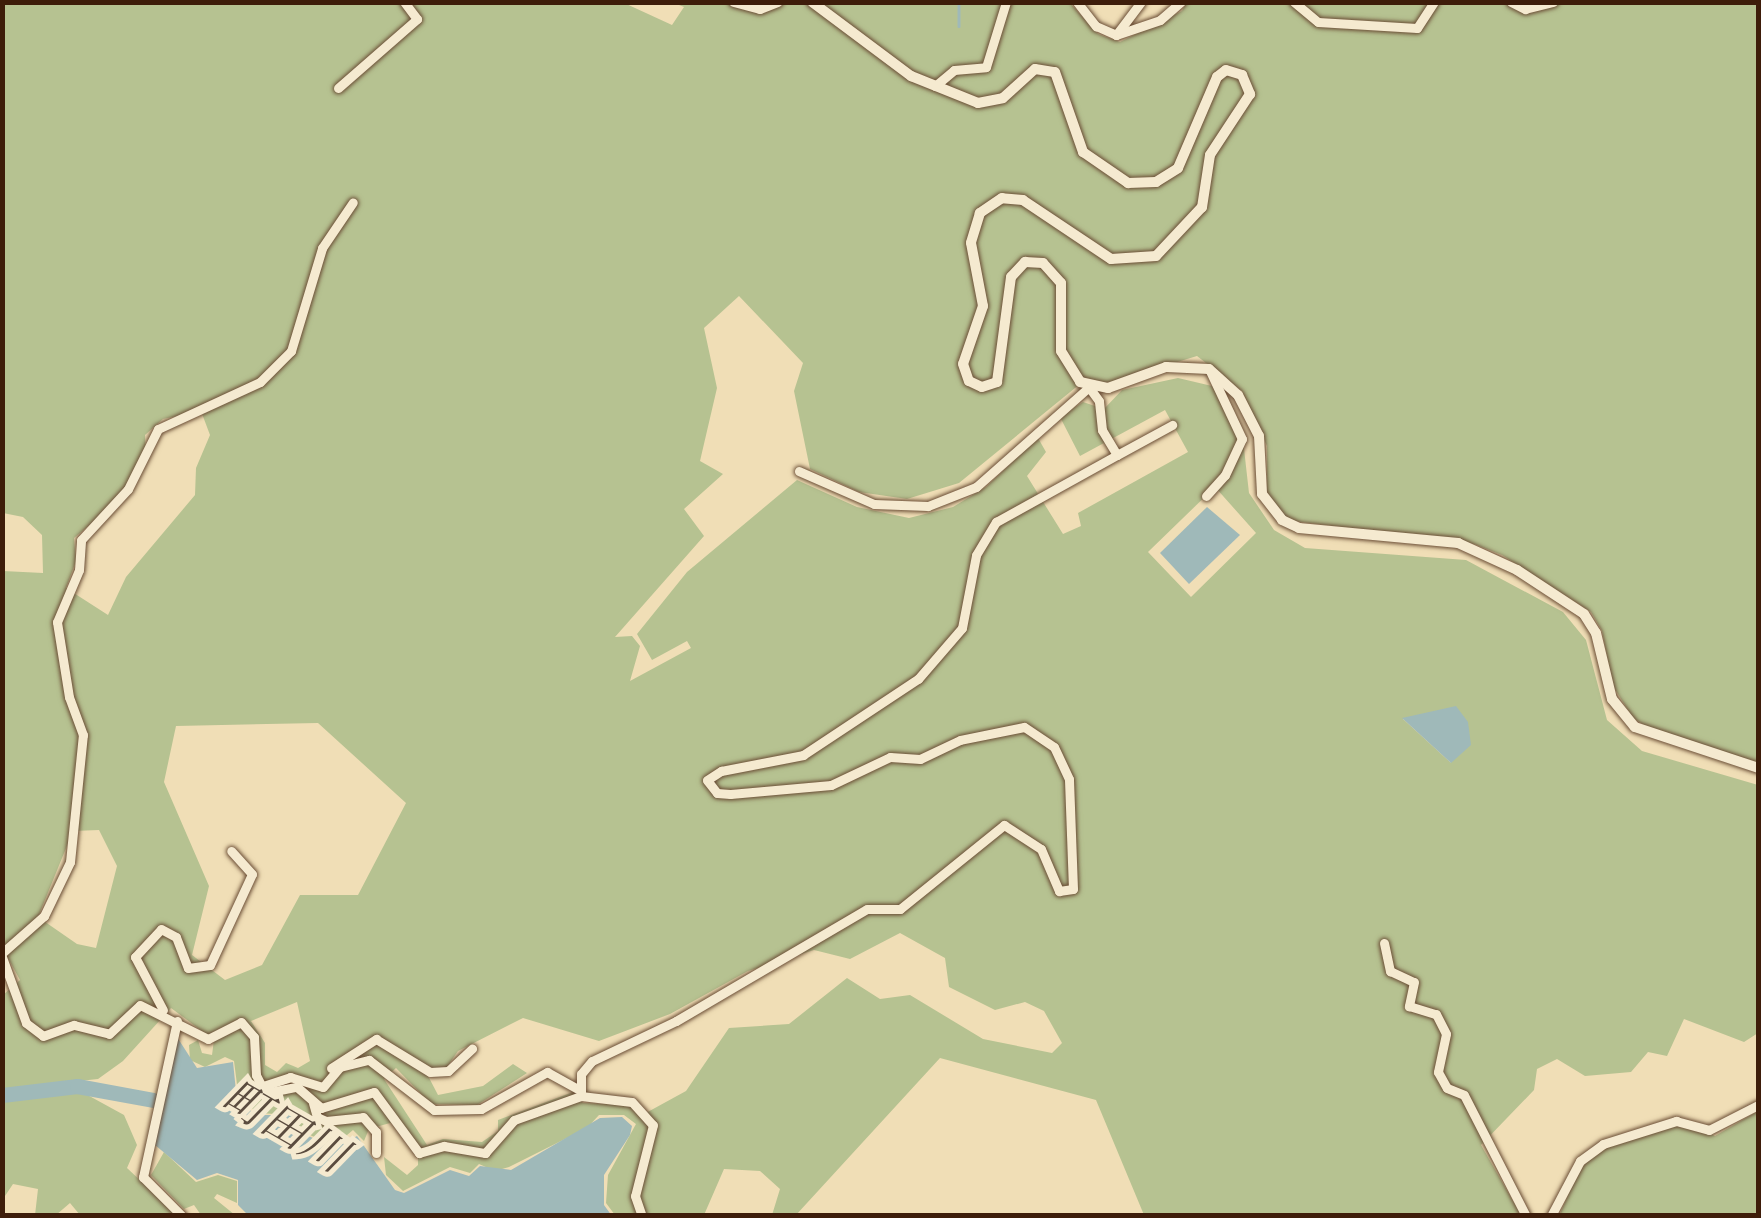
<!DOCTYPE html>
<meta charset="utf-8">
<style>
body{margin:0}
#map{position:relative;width:1761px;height:1218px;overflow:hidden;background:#f0deb6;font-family:Cardo,"Noto Serif JP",serif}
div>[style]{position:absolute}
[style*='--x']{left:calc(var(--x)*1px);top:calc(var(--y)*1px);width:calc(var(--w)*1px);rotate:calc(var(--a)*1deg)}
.green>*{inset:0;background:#b6c291}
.water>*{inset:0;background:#9fb9b9}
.stream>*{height:2.5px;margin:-1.25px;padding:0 1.25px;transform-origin:1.25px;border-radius:1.25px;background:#9fb9b9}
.river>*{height:15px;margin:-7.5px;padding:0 7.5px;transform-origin:7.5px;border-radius:7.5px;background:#9fb9b9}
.roads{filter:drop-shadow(0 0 2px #6a4d35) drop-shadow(0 0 2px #6a4d35)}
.minor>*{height:9px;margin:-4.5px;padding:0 4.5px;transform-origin:4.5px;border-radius:4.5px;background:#f5ead0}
.tertiary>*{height:10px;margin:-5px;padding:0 5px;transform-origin:5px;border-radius:5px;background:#f5ead0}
span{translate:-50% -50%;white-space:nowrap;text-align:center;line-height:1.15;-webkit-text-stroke:10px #f5ead0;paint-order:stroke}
.water-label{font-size:45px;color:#5b4c3f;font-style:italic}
.frame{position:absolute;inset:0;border:5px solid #3e1d0a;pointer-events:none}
</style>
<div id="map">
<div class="green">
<i style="clip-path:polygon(evenodd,622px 2px,672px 25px,684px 7px,674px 3px,1069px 2px,1098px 34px,1120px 42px,1182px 11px,1186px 3px,1758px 3px,1758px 762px,1662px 736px,1633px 718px,1613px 686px,1602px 631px,1591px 612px,1502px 555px,1474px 544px,1286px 520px,1267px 495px,1267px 446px,1242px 391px,1197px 356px,1108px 383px,1086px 379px,959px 483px,907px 499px,859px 492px,810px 469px,794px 391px,803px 363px,739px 296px,704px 328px,717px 388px,700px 461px,723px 474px,684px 509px,704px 536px,615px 637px,632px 636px,640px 646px,630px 681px,691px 648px,687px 641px,652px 660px,637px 634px,687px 572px,797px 480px,857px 507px,909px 518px,953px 507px,986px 487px,1038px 438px,1046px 452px,1027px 476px,1063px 534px,1081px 526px,1078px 513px,1188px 452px,1165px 410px,1080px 456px,1060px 417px,1083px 402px,1104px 409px,1122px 390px,1178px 378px,1212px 386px,1242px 431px,1249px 493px,1274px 530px,1305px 548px,1466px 560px,1563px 612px,1586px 640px,1607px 720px,1642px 751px,1758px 785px,1758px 1033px,1744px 1042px,1684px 1019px,1667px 1056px,1648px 1052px,1631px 1072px,1585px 1076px,1557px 1059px,1537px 1069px,1534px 1090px,1481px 1145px,1521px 1215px,1144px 1215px,1096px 1100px,940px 1058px,796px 1215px,772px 1215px,780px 1189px,760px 1171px,724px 1169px,704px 1215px,615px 1215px,606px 1203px,608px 1175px,636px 1124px,624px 1115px,599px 1115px,587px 1128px,509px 1167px,495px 1171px,479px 1164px,470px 1173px,450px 1167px,403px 1191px,386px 1175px,384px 1157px,407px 1175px,418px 1165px,418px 1147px,397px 1121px,369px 1129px,364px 1141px,353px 1130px,334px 1146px,299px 1130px,299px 1117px,285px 1103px,275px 1114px,259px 1113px,239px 1100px,234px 1061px,225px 1057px,205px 1067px,190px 1060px,189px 1045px,198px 1040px,202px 1053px,212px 1055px,214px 1040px,171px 1008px,123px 1061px,98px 1079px,79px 1081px,82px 1092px,124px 1115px,137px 1145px,127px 1168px,177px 1215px,80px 1215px,70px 1203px,56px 1215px,35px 1215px,38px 1189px,13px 1184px,3px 1199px,3px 995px,20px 980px,3px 949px,3px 571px,43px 573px,42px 535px,23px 517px,3px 513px,3px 3px,622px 2px,201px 411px,210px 435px,196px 468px,195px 495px,126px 577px,108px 615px,66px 588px,76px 561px,74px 538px,118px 501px,146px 461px,145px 435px,163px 419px,201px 411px,622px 2px,1215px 487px,1256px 533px,1191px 597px,1148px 552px,1215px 487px,622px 2px,1429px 717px,1451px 763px,1403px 719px,1429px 717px,622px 2px,318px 723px,406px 803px,358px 895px,300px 895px,262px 965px,225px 980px,192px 955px,209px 886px,164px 782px,176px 726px,318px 723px,622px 2px,99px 830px,117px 866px,96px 948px,77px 944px,38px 917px,73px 831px,99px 830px,622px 2px,900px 933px,945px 958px,949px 987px,995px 1010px,1025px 1002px,1044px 1011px,1062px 1043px,1052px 1053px,983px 1039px,910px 995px,880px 999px,847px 978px,789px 1024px,729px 1028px,686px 1091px,644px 1114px,631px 1105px,583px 1103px,573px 1092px,498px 1120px,498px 1131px,482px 1142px,443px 1139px,427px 1145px,384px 1079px,396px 1068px,431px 1104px,477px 1105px,527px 1073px,513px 1064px,483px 1086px,438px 1095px,425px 1070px,447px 1067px,458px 1051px,523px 1018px,599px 1041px,670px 1014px,748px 971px,814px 950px,850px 959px,900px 933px,622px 2px,297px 1002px,310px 1061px,298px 1068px,286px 1063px,277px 1072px,265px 1065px,265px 1043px,251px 1021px,297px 1002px)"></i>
<i style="clip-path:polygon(1758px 1111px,1758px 1215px,1559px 1216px,1581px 1165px,1606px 1146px,1679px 1119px,1715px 1136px)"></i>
<i style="clip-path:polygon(164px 1152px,196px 1182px,218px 1175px,237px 1181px,237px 1203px,217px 1194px,214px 1198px,235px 1215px,201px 1215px,194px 1205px,184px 1209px,151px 1175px)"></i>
</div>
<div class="water">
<i style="clip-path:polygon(1207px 507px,1240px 535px,1189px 584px,1160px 553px)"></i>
<i style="clip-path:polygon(1456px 706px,1468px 722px,1471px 745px,1451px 763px,1402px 718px)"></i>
<i style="clip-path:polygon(177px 1037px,197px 1068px,233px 1062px,237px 1101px,257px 1115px,276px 1115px,284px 1104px,298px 1118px,298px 1131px,334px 1148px,357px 1136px,395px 1190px,404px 1193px,450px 1170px,469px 1176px,480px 1166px,511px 1170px,600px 1118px,622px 1117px,632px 1126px,630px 1135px,604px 1175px,604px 1205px,612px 1216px,248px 1215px,238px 1205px,238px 1180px,217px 1173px,197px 1180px,155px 1145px)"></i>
</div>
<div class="stream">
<i style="--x:959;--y:2;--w:24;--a:90"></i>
</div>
<div class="river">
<i style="--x:2;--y:1095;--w:76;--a:-6.8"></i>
<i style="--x:77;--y:1086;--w:77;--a:10.4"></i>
</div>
<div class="roads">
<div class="minor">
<i style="--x:1077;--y:2;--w:31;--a:52"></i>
<i style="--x:1096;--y:26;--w:22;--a:24"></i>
<i style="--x:1116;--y:35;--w:46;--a:-18.8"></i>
<i style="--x:1160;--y:20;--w:28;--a:-41"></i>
<i style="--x:1294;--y:2;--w:31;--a:40"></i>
<i style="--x:1318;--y:22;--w:99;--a:3.5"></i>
<i style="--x:1417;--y:28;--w:31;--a:-57"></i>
<i style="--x:1511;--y:2;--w:16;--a:27"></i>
<i style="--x:1525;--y:9;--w:29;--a:-14"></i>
<i style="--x:1116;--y:35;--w:41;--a:-52.9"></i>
<i style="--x:935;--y:86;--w:25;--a:-40"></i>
<i style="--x:954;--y:70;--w:32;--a:-5"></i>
<i style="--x:986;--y:67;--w:68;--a:-72.9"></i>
<i style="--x:338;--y:88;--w:105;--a:-41.1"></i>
<i style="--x:417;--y:19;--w:21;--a:-127"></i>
<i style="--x:1117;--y:455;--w:63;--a:-28.6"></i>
<i style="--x:1206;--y:496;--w:28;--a:-48"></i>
<i style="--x:1225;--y:475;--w:40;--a:-65"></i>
<i style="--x:1242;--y:439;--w:77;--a:-115.2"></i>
<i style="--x:1384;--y:943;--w:29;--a:78"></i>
<i style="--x:1390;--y:971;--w:26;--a:25"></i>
<i style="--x:1414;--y:982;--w:25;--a:102"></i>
<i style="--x:1409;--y:1006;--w:28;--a:17"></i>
<i style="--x:1436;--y:1014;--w:22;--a:63"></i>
<i style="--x:1446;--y:1034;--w:39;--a:102"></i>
<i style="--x:1438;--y:1072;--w:18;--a:61"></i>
<i style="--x:1447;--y:1088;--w:18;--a:22"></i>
<i style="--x:1464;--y:1095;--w:136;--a:62.9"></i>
<i style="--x:2;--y:953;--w:56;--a:-41.4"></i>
<i style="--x:44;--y:916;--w:60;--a:-64.3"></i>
<i style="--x:70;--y:862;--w:128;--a:-84.2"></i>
<i style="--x:83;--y:735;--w:40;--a:-110.2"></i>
<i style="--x:69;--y:697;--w:76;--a:-99.1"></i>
<i style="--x:57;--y:622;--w:56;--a:-67.1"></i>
<i style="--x:79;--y:570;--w:30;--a:-86"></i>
<i style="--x:81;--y:540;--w:69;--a:-47.3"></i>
<i style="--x:128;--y:489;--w:67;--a:-63.4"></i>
<i style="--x:158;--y:429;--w:112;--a:-24.7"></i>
<i style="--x:260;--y:382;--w:44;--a:-45"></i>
<i style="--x:291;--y:351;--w:108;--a:-73.2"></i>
<i style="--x:322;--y:248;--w:55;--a:-56"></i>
<i style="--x:2;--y:957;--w:70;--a:70"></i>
<i style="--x:26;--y:1023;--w:21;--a:37"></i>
<i style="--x:43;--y:1036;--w:33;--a:-20"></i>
<i style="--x:74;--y:1025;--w:36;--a:14"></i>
<i style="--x:109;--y:1034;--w:42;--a:-43.1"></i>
<i style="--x:140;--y:1005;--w:76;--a:26.6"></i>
<i style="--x:208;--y:1039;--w:37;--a:-27"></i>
<i style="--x:241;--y:1022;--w:20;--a:49"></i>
<i style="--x:254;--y:1037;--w:38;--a:87"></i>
<i style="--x:256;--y:1075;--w:20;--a:63"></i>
<i style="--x:265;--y:1093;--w:33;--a:-11"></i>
<i style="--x:297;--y:1087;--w:32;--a:41"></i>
<i style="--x:321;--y:1108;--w:55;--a:-16.8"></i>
<i style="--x:374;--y:1092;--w:76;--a:53.6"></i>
<i style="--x:419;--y:1153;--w:26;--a:-16"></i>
<i style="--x:444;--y:1146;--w:42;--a:9.7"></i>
<i style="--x:485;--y:1153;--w:44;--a:-48.7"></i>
<i style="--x:514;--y:1120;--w:71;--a:-19.7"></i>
<i style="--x:581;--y:1096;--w:51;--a:6.7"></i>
<i style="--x:632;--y:1102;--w:31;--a:48"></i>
<i style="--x:653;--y:1125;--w:73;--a:104.2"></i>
<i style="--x:635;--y:1196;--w:21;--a:71"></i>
<i style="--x:163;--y:1010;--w:60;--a:-117.8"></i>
<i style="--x:135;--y:957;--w:38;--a:-47"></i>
<i style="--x:161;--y:929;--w:17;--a:28"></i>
<i style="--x:176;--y:937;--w:33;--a:69"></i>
<i style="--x:188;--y:968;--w:22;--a:-8"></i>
<i style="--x:210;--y:965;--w:100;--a:-65.2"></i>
<i style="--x:252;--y:874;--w:31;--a:-132"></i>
<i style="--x:177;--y:1021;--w:160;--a:102.3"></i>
<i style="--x:143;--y:1177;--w:55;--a:45"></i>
<i style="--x:331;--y:1068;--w:54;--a:-32.8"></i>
<i style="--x:376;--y:1039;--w:63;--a:31.4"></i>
<i style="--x:430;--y:1072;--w:18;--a:-3"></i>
<i style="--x:448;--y:1071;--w:33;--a:-43"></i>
<i style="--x:260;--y:1087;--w:32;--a:-18"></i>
<i style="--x:290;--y:1077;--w:34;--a:17"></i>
<i style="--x:323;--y:1087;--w:26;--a:-50"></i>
<i style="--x:340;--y:1067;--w:30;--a:-14"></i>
<i style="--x:369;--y:1060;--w:82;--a:37.6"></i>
<i style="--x:434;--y:1110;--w:47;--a:-1.2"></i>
<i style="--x:481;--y:1109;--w:76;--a:-29.3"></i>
<i style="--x:547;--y:1072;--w:37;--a:29"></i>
<i style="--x:581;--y:1096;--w:22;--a:-90"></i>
<i style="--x:581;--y:1074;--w:17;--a:-50"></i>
<i style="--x:592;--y:1061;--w:93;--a:-25.5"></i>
<i style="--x:676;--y:1021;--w:221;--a:-30.4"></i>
<i style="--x:867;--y:909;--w:33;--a:0"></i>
<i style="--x:900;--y:909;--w:134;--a:-38.9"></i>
<i style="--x:1004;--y:825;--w:44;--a:33"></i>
<i style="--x:1041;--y:849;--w:46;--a:66.8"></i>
<i style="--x:1059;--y:891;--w:14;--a:-8"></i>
<i style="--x:1073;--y:889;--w:110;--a:-92.1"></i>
<i style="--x:1069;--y:779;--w:35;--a:-115"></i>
<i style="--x:1054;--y:747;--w:36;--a:-146"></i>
<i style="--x:1024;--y:727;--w:65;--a:168.5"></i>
<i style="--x:960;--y:740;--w:44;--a:154.6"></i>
<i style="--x:920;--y:759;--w:30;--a:-176"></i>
<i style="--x:890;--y:757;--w:65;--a:154.6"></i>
<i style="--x:831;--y:785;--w:101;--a:174.9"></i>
<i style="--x:730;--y:794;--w:13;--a:-176"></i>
<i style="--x:717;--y:793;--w:16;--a:-128"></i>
<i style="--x:707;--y:780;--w:17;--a:-33"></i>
<i style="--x:721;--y:771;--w:84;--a:-11"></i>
<i style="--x:803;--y:755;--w:138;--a:-33.5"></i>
<i style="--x:918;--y:679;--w:67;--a:-49.2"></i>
<i style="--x:962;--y:628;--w:74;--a:-79.1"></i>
<i style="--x:976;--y:555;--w:39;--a:-59"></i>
<i style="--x:996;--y:522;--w:138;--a:-29"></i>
<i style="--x:1117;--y:455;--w:29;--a:-121"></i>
<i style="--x:1102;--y:430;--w:29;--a:-96"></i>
<i style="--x:1099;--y:401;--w:17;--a:-126"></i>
<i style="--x:1089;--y:387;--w:151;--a:138.5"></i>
<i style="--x:976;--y:487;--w:52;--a:158.4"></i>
<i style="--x:928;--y:506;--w:54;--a:-177.9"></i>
<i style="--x:874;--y:504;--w:82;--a:-156.3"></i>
<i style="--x:313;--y:1103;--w:15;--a:74"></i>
<i style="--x:317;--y:1117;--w:10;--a:24"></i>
<i style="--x:326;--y:1121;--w:37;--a:-6"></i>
<i style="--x:363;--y:1117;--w:20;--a:49"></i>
<i style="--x:376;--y:1132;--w:21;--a:90"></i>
<i style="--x:1551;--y:1216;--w:62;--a:-62.2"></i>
<i style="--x:1580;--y:1161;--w:29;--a:-36"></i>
<i style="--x:1603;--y:1144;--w:77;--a:-17.5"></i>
<i style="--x:1676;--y:1121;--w:34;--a:15"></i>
<i style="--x:1709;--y:1130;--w:55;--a:-27"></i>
</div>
<div class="tertiary">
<i style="--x:734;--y:2;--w:27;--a:15"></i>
<i style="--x:760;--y:9;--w:19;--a:-21"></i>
<i style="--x:812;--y:2;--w:124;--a:36.8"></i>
<i style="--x:911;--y:76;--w:72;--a:21.9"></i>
<i style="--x:978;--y:103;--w:25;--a:-11"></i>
<i style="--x:1003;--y:98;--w:43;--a:-42.2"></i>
<i style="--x:1035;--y:69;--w:20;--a:9"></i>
<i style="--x:1055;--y:72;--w:85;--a:70.7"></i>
<i style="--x:1083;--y:152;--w:55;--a:34.6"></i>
<i style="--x:1128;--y:183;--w:28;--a:-2"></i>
<i style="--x:1156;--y:182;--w:26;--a:-32"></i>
<i style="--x:1178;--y:168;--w:99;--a:-66.8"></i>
<i style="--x:1217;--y:77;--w:11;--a:-38"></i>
<i style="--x:1226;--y:70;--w:17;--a:17"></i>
<i style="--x:1242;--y:75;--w:21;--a:67"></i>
<i style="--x:1250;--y:94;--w:73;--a:123.3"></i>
<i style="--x:1210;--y:155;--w:53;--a:98.7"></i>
<i style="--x:1202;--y:207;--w:67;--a:133.2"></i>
<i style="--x:1156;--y:256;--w:45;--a:176.2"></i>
<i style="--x:1111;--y:259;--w:106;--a:-146.2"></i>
<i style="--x:1023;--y:200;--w:21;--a:-175"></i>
<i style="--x:1002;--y:198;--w:27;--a:146"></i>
<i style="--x:980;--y:213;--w:31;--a:107"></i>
<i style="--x:971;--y:243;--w:64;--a:79.2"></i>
<i style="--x:983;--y:306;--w:61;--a:109"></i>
<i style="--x:963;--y:364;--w:18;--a:71"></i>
<i style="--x:969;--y:381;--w:14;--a:25"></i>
<i style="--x:982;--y:387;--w:16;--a:-18"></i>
<i style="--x:997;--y:382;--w:106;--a:-82.4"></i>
<i style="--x:1011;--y:277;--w:21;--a:-47"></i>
<i style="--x:1025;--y:262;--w:18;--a:3"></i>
<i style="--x:1043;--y:263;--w:27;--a:48"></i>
<i style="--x:1061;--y:283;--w:68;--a:90"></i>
<i style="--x:1061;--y:351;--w:36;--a:58"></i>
<i style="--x:1080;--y:382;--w:29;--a:12"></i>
<i style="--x:1108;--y:388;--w:62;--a:-19.9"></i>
<i style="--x:1166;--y:367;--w:43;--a:2.7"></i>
<i style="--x:1209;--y:369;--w:39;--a:42"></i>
<i style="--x:1238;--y:395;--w:46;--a:62.9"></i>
<i style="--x:1259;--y:436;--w:58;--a:87"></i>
<i style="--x:1262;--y:494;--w:33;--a:52"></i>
<i style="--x:1282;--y:520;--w:19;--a:25"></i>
<i style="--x:1299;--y:528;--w:160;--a:5.4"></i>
<i style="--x:1458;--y:543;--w:65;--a:24.6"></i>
<i style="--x:1517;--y:570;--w:80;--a:33.3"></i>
<i style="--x:1584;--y:614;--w:22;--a:58"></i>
<i style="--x:1596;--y:633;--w:68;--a:76.4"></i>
<i style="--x:1612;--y:699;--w:36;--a:51"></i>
<i style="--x:1635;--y:727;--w:130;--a:18.4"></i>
</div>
</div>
<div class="water-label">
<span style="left:284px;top:1127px;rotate:30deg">町田川</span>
</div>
<div class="frame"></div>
</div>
